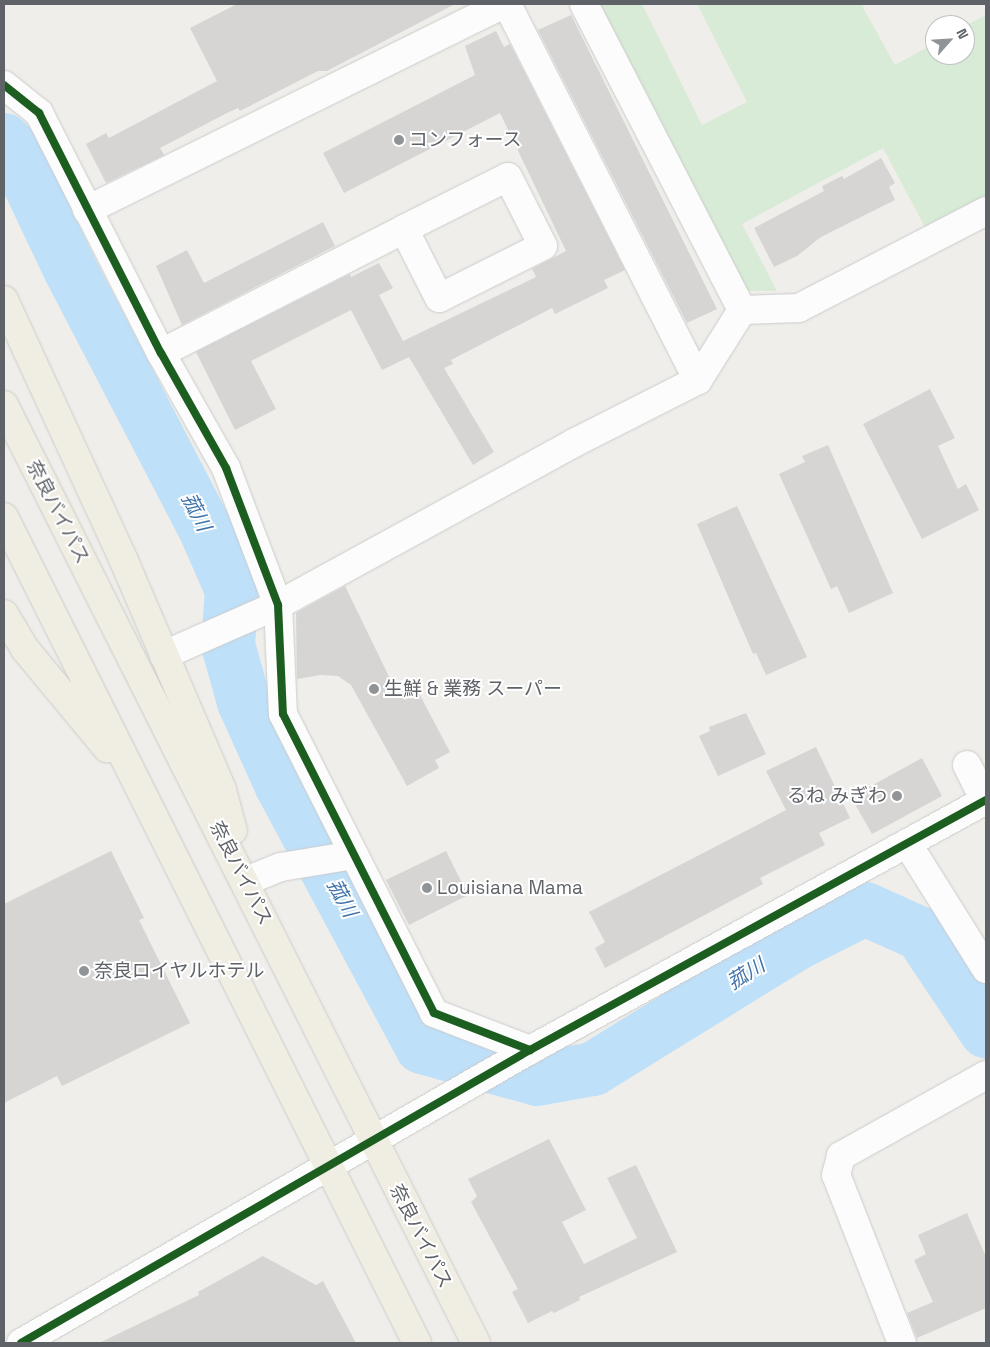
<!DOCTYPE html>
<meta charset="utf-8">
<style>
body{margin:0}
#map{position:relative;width:990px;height:1347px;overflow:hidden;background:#efeeea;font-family:"Space Grotesk","Noto Sans JP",sans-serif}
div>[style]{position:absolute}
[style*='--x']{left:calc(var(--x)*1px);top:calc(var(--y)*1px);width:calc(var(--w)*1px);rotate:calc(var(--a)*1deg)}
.green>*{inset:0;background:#d8ebd6}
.river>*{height:54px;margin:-27px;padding:0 27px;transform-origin:27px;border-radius:27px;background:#bfe0f9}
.building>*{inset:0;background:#d6d5d3}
.roads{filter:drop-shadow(0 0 1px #cbcccc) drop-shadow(0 0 1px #cbcccc)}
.minor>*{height:28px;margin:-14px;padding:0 14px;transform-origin:14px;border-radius:14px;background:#fdfcfc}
.highway>*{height:28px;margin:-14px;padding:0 14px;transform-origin:14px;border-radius:14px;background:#f0ede3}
.cycleway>*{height:8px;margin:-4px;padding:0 4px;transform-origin:4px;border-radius:4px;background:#1b5e20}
.dots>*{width:14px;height:14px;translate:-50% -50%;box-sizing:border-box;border:2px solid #fff;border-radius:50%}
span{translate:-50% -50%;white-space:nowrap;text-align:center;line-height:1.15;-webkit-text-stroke:4px #fff;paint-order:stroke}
.poi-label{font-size:19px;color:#5f6368}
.left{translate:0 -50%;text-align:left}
.right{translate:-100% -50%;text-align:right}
.street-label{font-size:19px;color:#5f6368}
.water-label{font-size:20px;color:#4174aa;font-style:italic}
.frame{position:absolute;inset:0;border:5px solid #5f6368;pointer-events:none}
.north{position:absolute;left:925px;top:15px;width:50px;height:50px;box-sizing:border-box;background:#fff;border:1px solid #bfc1c3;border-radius:50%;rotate:64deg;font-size:14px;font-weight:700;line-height:20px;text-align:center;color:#5f6368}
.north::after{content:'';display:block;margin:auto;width:18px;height:22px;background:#919496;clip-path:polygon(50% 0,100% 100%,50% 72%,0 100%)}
</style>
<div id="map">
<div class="green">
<i style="clip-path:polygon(596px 4px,642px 4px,702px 125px,747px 102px,697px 4px,861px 4px,895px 65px,935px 43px,935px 55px,965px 55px,965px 26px,986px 15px,986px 199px,927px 231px,883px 148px,742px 224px,777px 291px,738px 291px)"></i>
</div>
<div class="river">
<i style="--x:4;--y:140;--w:13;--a:45"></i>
<i style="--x:13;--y:149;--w:133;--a:64.6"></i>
<i style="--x:70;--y:269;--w:290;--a:62.5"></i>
<i style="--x:204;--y:526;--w:70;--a:66.4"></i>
<i style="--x:232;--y:590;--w:55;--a:94.2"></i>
<i style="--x:228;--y:645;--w:59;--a:74.3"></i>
<i style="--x:244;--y:702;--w:92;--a:65.7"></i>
<i style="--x:282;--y:786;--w:296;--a:61.8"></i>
<i style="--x:422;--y:1047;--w:119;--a:15.5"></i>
<i style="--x:537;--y:1079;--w:57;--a:-10.1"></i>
<i style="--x:593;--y:1069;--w:238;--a:-31.7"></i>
<i style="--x:795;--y:944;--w:78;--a:-26.6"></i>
<i style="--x:865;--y:909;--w:61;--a:24.1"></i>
<i style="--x:921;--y:934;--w:117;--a:56.2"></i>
</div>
<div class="building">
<i style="clip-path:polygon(237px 4px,455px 4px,327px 71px,318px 71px,240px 111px,238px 108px,227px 113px,160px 148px,164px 155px,106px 183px,86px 144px,106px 133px,109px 138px,217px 81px,190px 28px)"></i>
<i style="clip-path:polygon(571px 15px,717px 309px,687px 323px,538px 30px)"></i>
<i style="clip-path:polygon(496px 31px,504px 47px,510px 44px,625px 270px,604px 280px,608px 288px,555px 314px,552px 308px,451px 360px,453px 364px,444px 368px,494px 452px,473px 465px,409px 357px,382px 370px,351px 310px,251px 361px,276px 409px,235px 430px,196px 352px,350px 274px,351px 277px,379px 263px,393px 288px,379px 295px,403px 341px,536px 277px,532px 269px,566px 251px,500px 113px,344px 193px,323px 153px,475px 75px,465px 46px)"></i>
<i style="clip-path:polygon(881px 158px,895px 183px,889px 187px,895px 200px,821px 237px,797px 256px,774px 267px,754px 228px,824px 191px,822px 186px,842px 176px,844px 179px)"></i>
<i style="clip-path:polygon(323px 222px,335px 246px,182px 325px,156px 266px,187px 250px,204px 283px)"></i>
<i style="clip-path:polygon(930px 389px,955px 438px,938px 446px,958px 489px,966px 484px,979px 510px,922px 539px,863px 424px)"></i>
<i style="clip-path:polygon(828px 445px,893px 593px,849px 613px,837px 586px,831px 589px,779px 474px,805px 462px,802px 456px)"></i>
<i style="clip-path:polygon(737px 506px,807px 657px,766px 675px,756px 653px,753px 654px,697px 524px)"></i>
<i style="clip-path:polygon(345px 586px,397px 693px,414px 684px,450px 752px,435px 760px,439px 768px,407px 786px,351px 685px,338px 676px,320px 675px,297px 679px,296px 613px)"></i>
<i style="clip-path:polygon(746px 713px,766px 754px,718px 776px,699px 736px,710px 731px,709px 727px)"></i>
<i style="clip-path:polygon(816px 747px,850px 818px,819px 833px,825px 845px,760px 878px,763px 884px,605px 968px,595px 948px,605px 942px,589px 912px,786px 810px,766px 771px)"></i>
<i style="clip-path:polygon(922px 758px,942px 796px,872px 834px,851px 797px)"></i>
<i style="clip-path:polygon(111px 851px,144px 918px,139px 920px,190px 1023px,62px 1086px,57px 1076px,4px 1103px,4px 904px)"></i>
<i style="clip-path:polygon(446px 851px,468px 895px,409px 925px,386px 880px)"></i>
<i style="clip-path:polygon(549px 1139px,586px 1210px,562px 1222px,584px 1264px,637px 1238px,607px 1178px,636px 1165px,677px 1252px,579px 1297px,580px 1300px,554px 1313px,552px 1311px,528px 1323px,512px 1292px,518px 1289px,471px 1202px,477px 1196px,468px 1179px)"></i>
<i style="clip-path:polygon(967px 1213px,986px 1257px,986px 1308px,917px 1338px,907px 1313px,933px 1302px,914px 1260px,926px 1254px,918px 1235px)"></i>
<i style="clip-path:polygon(263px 1256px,316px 1285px,323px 1281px,356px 1343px,99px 1343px,199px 1295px,198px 1292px)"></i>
</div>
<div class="roads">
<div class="minor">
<i style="--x:507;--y:4;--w:422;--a:63.1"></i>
<i style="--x:584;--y:4;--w:344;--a:62.7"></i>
<i style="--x:4;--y:85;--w:45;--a:38.7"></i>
<i style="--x:39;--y:113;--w:269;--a:63.1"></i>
<i style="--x:161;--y:353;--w:132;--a:60.5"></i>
<i style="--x:226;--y:468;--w:147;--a:69.2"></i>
<i style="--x:278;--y:605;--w:109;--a:87.4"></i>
<i style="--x:283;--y:714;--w:335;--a:63.2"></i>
<i style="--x:434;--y:1013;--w:103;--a:21.1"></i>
<i style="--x:87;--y:210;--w:464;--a:-26.3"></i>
<i style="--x:161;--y:353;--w:273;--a:-27"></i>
<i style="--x:404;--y:229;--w:116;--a:-26.6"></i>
<i style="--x:508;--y:177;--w:77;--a:63.1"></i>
<i style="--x:543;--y:246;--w:116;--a:153.4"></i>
<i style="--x:439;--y:298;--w:77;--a:-116.9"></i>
<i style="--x:164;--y:655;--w:124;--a:-23.7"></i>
<i style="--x:278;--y:605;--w:337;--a:-28.7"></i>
<i style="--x:574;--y:443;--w:139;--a:-26.9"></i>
<i style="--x:698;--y:380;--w:83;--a:-57.8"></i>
<i style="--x:742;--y:310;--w:57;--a:-2"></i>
<i style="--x:799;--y:308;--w:211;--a:-27.4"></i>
<i style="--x:967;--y:765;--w:40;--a:63.4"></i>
<i style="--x:907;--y:843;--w:149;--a:57.9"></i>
<i style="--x:246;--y:881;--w:38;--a:-22"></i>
<i style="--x:281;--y:867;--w:74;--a:-9.3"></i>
<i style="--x:21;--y:1343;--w:587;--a:-29.93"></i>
<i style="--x:530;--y:1050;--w:520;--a:-28.73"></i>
<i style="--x:902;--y:1343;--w:180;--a:-111.4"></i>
<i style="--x:836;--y:1175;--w:20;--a:-75"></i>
<i style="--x:841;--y:1156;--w:166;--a:-29.2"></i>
</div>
<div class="highway">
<i style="--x:4;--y:300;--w:287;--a:65.3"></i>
<i style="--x:124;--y:561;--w:249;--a:66.8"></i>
<i style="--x:222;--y:790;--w:42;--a:75"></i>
<i style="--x:4;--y:405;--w:1050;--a:63.29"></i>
<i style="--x:4;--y:517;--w:923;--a:63.43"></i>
<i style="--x:4;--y:614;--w:41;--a:59"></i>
<i style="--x:25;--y:649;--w:129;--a:50.4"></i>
</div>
</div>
<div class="cycleway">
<i style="--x:4;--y:85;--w:45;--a:38.7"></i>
<i style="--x:39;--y:113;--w:269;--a:63.1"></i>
<i style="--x:161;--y:353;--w:132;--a:60.5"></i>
<i style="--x:226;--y:468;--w:147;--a:69.2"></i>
<i style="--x:278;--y:605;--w:109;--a:87.4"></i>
<i style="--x:283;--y:714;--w:335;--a:63.2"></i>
<i style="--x:434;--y:1013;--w:103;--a:21.1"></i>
<i style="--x:21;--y:1343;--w:587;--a:-29.93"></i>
<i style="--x:530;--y:1050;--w:520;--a:-28.73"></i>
</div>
<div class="dots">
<i style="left:399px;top:140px;background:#919496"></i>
<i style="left:374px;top:689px;background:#919496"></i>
<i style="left:897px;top:796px;background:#919496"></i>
<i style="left:427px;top:888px;background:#919496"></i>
<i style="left:84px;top:971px;background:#919496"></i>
</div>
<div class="poi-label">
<span class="left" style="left:409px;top:140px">コンフォース</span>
<span class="left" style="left:384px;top:689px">生鮮 &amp; 業務 スーパー</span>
<span class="right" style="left:887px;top:796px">るね みぎわ</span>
<span class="left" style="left:437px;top:888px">Louisiana Mama</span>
<span class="left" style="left:94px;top:971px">奈良ロイヤルホテル</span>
</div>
<div class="street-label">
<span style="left:58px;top:512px;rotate:63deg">奈良バイパス</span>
<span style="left:241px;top:873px;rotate:63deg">奈良バイパス</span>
<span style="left:421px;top:1236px;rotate:63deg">奈良バイパス</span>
</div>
<div class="water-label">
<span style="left:196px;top:512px;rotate:63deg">菰川</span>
<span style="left:342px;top:898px;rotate:62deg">菰川</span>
<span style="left:746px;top:974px;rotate:-32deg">菰川</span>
</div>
<div class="frame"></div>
<div class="north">N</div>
</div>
